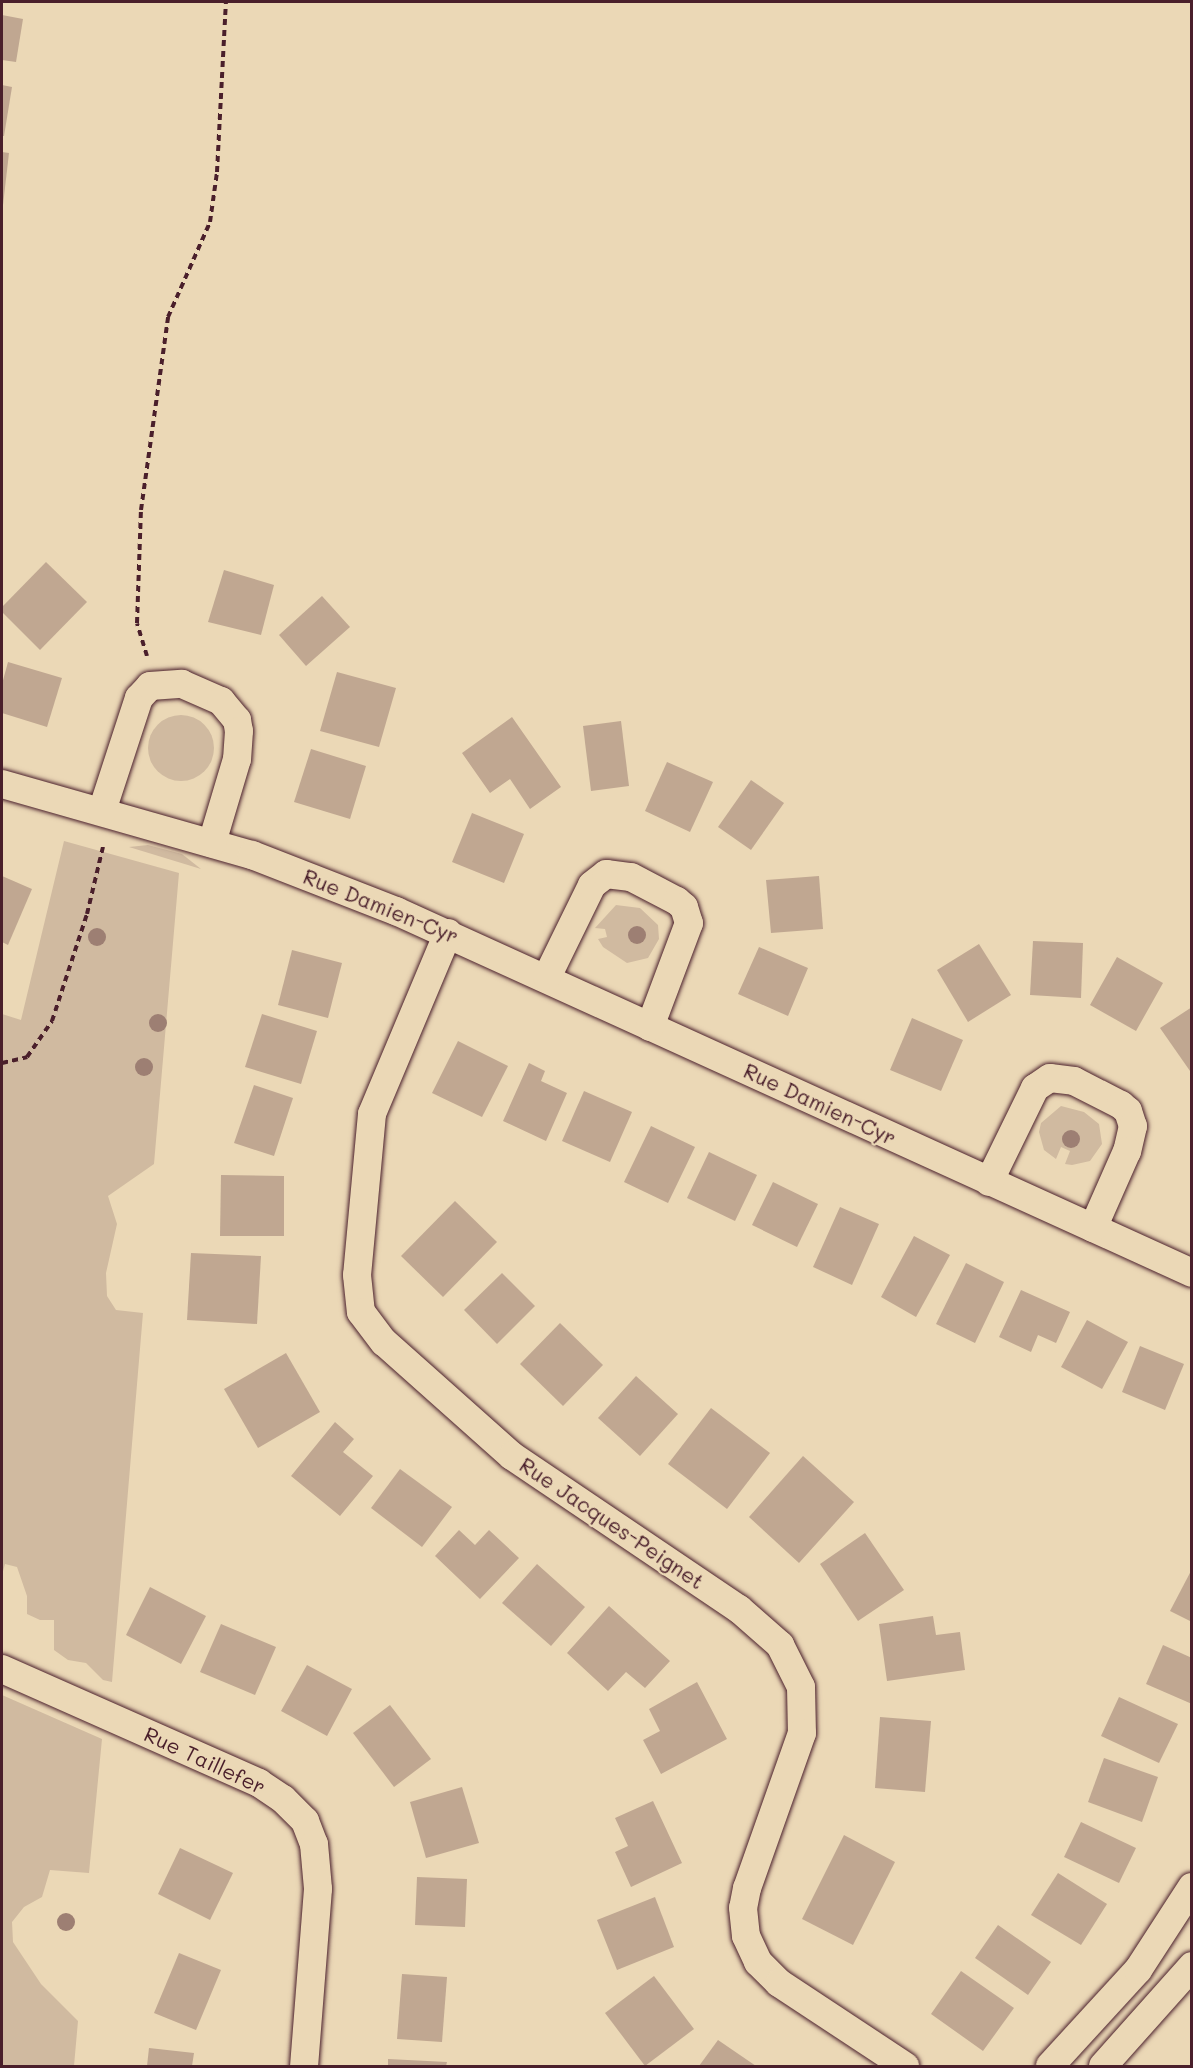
<!DOCTYPE html>
<style>
body{margin:0}
#map{position:relative;width:1193px;height:2068px;overflow:hidden;background:#ebd8b6;font-family:Mali,sans-serif}
div>[style]{position:absolute}
[style*='--x']{left:calc(var(--x)*1px);top:calc(var(--y)*1px);width:calc(var(--w)*1px);rotate:calc(var(--a)*1deg)}
.green>*{inset:0;background:#d0baa0}
.round{border-radius:50%}
.building>*{inset:0;background:#c0a791}
.path>*{height:4px;margin-top:-2px;transform-origin:0;background:repeating-linear-gradient(90deg,#4a1f2b 0 6px,transparent 0 10.5px)}
.roads{filter:drop-shadow(0 0 2px #4a1f2b) drop-shadow(0 0 2px #4a1f2b)}
.street>*{height:28px;margin:-14px;padding:0 14px;transform-origin:14px;border-radius:14px;background:#ebd8b6}
.trees>*{width:18px;height:18px;margin:-9px;border-radius:50%;background:#9d7f73}
span{translate:-50% -50%;white-space:nowrap;text-align:center;line-height:1.15;-webkit-text-stroke:4.5px #ebd8b6;paint-order:stroke}
.street-label{font-size:21px;color:#4a1f2b}
.frame{position:absolute;inset:0;border:3px solid #4a1f2b;pointer-events:none}
</style>
<div id="map">
<div class="green">
<i class="round" style="left:148px;top:715px;width:66px;height:66px"></i>
<i style="clip-path:polygon(64px 841px,179px 873px,154px 1164px,108px 1196px,117px 1224px,106px 1273px,107px 1296px,116px 1310px,143px 1313px,112px 1682px,103px 1680px,86px 1663px,68px 1660px,54px 1650px,54px 1620px,40px 1620px,27px 1614px,27px 1596px,17px 1567px,5px 1564px,2px 1575px,2px 1014px,21px 1020px)"></i>
<i style="clip-path:polygon(148px 845px,182px 854px,201px 869px,129px 847px)"></i>
<i style="clip-path:polygon(616px 905px,640px 908px,658px 925px,659px 939px,648px 958px,627px 963px,603px 947px,598px 939px,607px 937px,605px 929px,595px 928px)"></i>
<i style="clip-path:polygon(1061px 1106px,1084px 1112px,1099px 1124px,1102px 1144px,1090px 1161px,1072px 1165px,1065px 1164px,1070px 1151px,1061px 1147px,1056px 1159px,1044px 1150px,1039px 1132px,1041px 1123px)"></i>
<i style="clip-path:polygon(2px 1695px,102px 1739px,89px 1873px,50px 1870px,42px 1897px,24px 1907px,12px 1922px,13px 1942px,41px 1984px,78px 2021px,74px 2066px,2px 2066px)"></i>
</div>
<div class="building">
<i style="clip-path:polygon(2px 15px,23px 19px,16px 62px,2px 60px)"></i>
<i style="clip-path:polygon(2px 85px,12px 87px,4px 136px,2px 136px)"></i>
<i style="clip-path:polygon(2px 152px,9px 153px,3px 205px,2px 205px)"></i>
<i style="clip-path:polygon(46px 562px,87px 602px,40px 650px,2px 612px,2px 607px)"></i>
<i style="clip-path:polygon(224px 570px,274px 585px,261px 635px,208px 622px)"></i>
<i style="clip-path:polygon(322px 596px,350px 627px,306px 666px,279px 635px)"></i>
<i style="clip-path:polygon(8px 662px,62px 678px,47px 727px,2px 713px,2px 684px)"></i>
<i style="clip-path:polygon(337px 672px,396px 688px,379px 747px,320px 731px)"></i>
<i style="clip-path:polygon(512px 717px,561px 787px,530px 809px,510px 779px,490px 793px,462px 753px)"></i>
<i style="clip-path:polygon(621px 721px,629px 786px,591px 791px,583px 726px)"></i>
<i style="clip-path:polygon(311px 749px,366px 766px,350px 819px,294px 802px)"></i>
<i style="clip-path:polygon(667px 762px,713px 782px,690px 832px,645px 811px)"></i>
<i style="clip-path:polygon(751px 780px,784px 803px,751px 850px,718px 827px)"></i>
<i style="clip-path:polygon(472px 813px,524px 834px,504px 883px,452px 862px)"></i>
<i style="clip-path:polygon(2px 876px,32px 889px,8px 945px,2px 942px)"></i>
<i style="clip-path:polygon(819px 876px,823px 929px,771px 933px,766px 880px)"></i>
<i style="clip-path:polygon(1033px 941px,1083px 943px,1081px 998px,1030px 995px)"></i>
<i style="clip-path:polygon(979px 944px,1011px 995px,968px 1022px,937px 970px)"></i>
<i style="clip-path:polygon(759px 947px,808px 968px,788px 1016px,738px 994px)"></i>
<i style="clip-path:polygon(292px 950px,342px 963px,328px 1018px,278px 1005px)"></i>
<i style="clip-path:polygon(1117px 957px,1163px 983px,1136px 1031px,1090px 1005px)"></i>
<i style="clip-path:polygon(1192px 1007px,1192px 1070px,1190px 1071px,1160px 1028px)"></i>
<i style="clip-path:polygon(262px 1014px,317px 1031px,301px 1084px,245px 1067px)"></i>
<i style="clip-path:polygon(912px 1018px,963px 1040px,941px 1091px,890px 1070px)"></i>
<i style="clip-path:polygon(458px 1041px,508px 1066px,482px 1117px,432px 1093px)"></i>
<i style="clip-path:polygon(529px 1063px,545px 1071px,541px 1081px,567px 1093px,546px 1141px,503px 1121px)"></i>
<i style="clip-path:polygon(254px 1085px,293px 1098px,274px 1156px,234px 1143px)"></i>
<i style="clip-path:polygon(584px 1091px,632px 1112px,610px 1162px,562px 1141px)"></i>
<i style="clip-path:polygon(651px 1126px,695px 1147px,668px 1203px,624px 1182px)"></i>
<i style="clip-path:polygon(709px 1152px,757px 1175px,735px 1221px,687px 1198px)"></i>
<i style="clip-path:polygon(221px 1175px,284px 1176px,284px 1236px,220px 1236px)"></i>
<i style="clip-path:polygon(773px 1182px,818px 1204px,797px 1247px,752px 1225px)"></i>
<i style="clip-path:polygon(455px 1201px,497px 1242px,443px 1297px,401px 1256px)"></i>
<i style="clip-path:polygon(840px 1207px,879px 1224px,852px 1285px,813px 1267px)"></i>
<i style="clip-path:polygon(914px 1236px,950px 1255px,916px 1317px,881px 1297px)"></i>
<i style="clip-path:polygon(191px 1253px,261px 1256px,257px 1324px,187px 1320px)"></i>
<i style="clip-path:polygon(966px 1263px,1004px 1282px,975px 1343px,936px 1324px)"></i>
<i style="clip-path:polygon(502px 1273px,535px 1306px,497px 1344px,464px 1310px)"></i>
<i style="clip-path:polygon(1021px 1290px,1070px 1312px,1056px 1343px,1038px 1335px,1031px 1352px,999px 1337px)"></i>
<i style="clip-path:polygon(1087px 1320px,1128px 1342px,1102px 1389px,1061px 1367px)"></i>
<i style="clip-path:polygon(560px 1323px,603px 1365px,563px 1406px,520px 1364px)"></i>
<i style="clip-path:polygon(1140px 1346px,1184px 1364px,1165px 1410px,1122px 1392px)"></i>
<i style="clip-path:polygon(286px 1353px,320px 1412px,258px 1448px,224px 1389px)"></i>
<i style="clip-path:polygon(636px 1376px,678px 1414px,640px 1456px,598px 1418px)"></i>
<i style="clip-path:polygon(711px 1408px,770px 1453px,727px 1509px,668px 1464px)"></i>
<i style="clip-path:polygon(335px 1422px,354px 1439px,343px 1452px,373px 1476px,340px 1516px,291px 1476px)"></i>
<i style="clip-path:polygon(803px 1456px,854px 1502px,799px 1563px,749px 1517px)"></i>
<i style="clip-path:polygon(400px 1469px,452px 1507px,422px 1547px,371px 1508px)"></i>
<i style="clip-path:polygon(459px 1530px,475px 1545px,489px 1530px,519px 1558px,480px 1599px,435px 1556px)"></i>
<i style="clip-path:polygon(865px 1533px,904px 1590px,858px 1621px,820px 1564px)"></i>
<i style="clip-path:polygon(537px 1564px,585px 1607px,551px 1646px,502px 1603px)"></i>
<i style="clip-path:polygon(1192px 1569px,1192px 1622px,1170px 1611px)"></i>
<i style="clip-path:polygon(150px 1587px,206px 1616px,181px 1664px,126px 1635px)"></i>
<i style="clip-path:polygon(609px 1606px,670px 1661px,645px 1688px,626px 1672px,608px 1691px,567px 1653px)"></i>
<i style="clip-path:polygon(933px 1616px,936px 1635px,960px 1632px,965px 1670px,887px 1681px,879px 1624px)"></i>
<i style="clip-path:polygon(221px 1624px,276px 1647px,255px 1695px,200px 1672px)"></i>
<i style="clip-path:polygon(1163px 1645px,1192px 1658px,1192px 1704px,1146px 1684px)"></i>
<i style="clip-path:polygon(307px 1665px,352px 1689px,327px 1736px,281px 1711px)"></i>
<i style="clip-path:polygon(697px 1682px,727px 1739px,661px 1774px,643px 1740px,660px 1731px,649px 1709px)"></i>
<i style="clip-path:polygon(1119px 1697px,1178px 1724px,1159px 1763px,1101px 1736px)"></i>
<i style="clip-path:polygon(390px 1705px,431px 1759px,394px 1787px,353px 1733px)"></i>
<i style="clip-path:polygon(880px 1717px,931px 1721px,925px 1792px,875px 1788px)"></i>
<i style="clip-path:polygon(1104px 1758px,1158px 1777px,1142px 1822px,1088px 1802px)"></i>
<i style="clip-path:polygon(462px 1787px,479px 1843px,426px 1858px,410px 1802px)"></i>
<i style="clip-path:polygon(653px 1801px,682px 1863px,631px 1887px,615px 1852px,628px 1846px,615px 1818px)"></i>
<i style="clip-path:polygon(1081px 1822px,1136px 1848px,1119px 1883px,1064px 1857px)"></i>
<i style="clip-path:polygon(844px 1835px,895px 1862px,853px 1945px,802px 1919px)"></i>
<i style="clip-path:polygon(180px 1848px,233px 1873px,210px 1920px,158px 1894px)"></i>
<i style="clip-path:polygon(1058px 1873px,1107px 1904px,1081px 1945px,1031px 1915px)"></i>
<i style="clip-path:polygon(417px 1877px,467px 1879px,465px 1927px,415px 1925px)"></i>
<i style="clip-path:polygon(655px 1897px,674px 1947px,617px 1970px,597px 1920px)"></i>
<i style="clip-path:polygon(998px 1925px,1051px 1962px,1028px 1995px,975px 1958px)"></i>
<i style="clip-path:polygon(179px 1953px,221px 1970px,196px 2030px,154px 2013px)"></i>
<i style="clip-path:polygon(961px 1971px,1014px 2008px,983px 2051px,931px 2014px)"></i>
<i style="clip-path:polygon(402px 1974px,447px 1977px,442px 2042px,397px 2039px)"></i>
<i style="clip-path:polygon(654px 1976px,694px 2029px,645px 2066px,605px 2013px)"></i>
<i style="clip-path:polygon(718px 2040px,756px 2066px,699px 2066px)"></i>
<i style="clip-path:polygon(149px 2048px,194px 2053px,192px 2066px,147px 2066px)"></i>
<i style="clip-path:polygon(388px 2059px,447px 2062px,446px 2066px,388px 2066px)"></i>
</div>
<div class="path">
<i style="--x:147;--y:656;--w:34;--a:-107"></i>
<i style="--x:137;--y:623;--w:113;--a:-88"></i>
<i style="--x:141;--y:510;--w:195;--a:-82"></i>
<i style="--x:168;--y:317;--w:104;--a:-66.1"></i>
<i style="--x:210;--y:222;--w:50;--a:-82"></i>
<i style="--x:217;--y:172;--w:170;--a:-87"></i>
<i style="--x:2;--y:1063;--w:26;--a:-13"></i>
<i style="--x:27;--y:1057;--w:44;--a:-55.2"></i>
<i style="--x:52;--y:1021;--w:113;--a:-71.9"></i>
<i style="--x:87;--y:914;--w:69;--a:-76.6"></i>
</div>
<div class="roads">
<div class="street">
<i style="--x:2;--y:784;--w:260;--a:15.9"></i>
<i style="--x:252;--y:855;--w:155;--a:21.3"></i>
<i style="--x:396;--y:911;--w:874;--a:24.45"></i>
<i style="--x:102;--y:811;--w:119;--a:-71.9"></i>
<i style="--x:139;--y:698;--w:16;--a:-47"></i>
<i style="--x:150;--y:686;--w:32;--a:-4"></i>
<i style="--x:182;--y:684;--w:43;--a:23.6"></i>
<i style="--x:221;--y:701;--w:25;--a:50"></i>
<i style="--x:237;--y:720;--w:11;--a:80"></i>
<i style="--x:239;--y:731;--w:28;--a:94"></i>
<i style="--x:237;--y:759;--w:88;--a:106.6"></i>
<i style="--x:448;--y:933;--w:196;--a:112.8"></i>
<i style="--x:372;--y:1114;--w:162;--a:95.3"></i>
<i style="--x:357;--y:1275;--w:37;--a:84"></i>
<i style="--x:361;--y:1312;--w:38;--a:53"></i>
<i style="--x:384;--y:1342;--w:171;--a:41.7"></i>
<i style="--x:512;--y:1456;--w:274;--a:34"></i>
<i style="--x:739;--y:1609;--w:55;--a:41.3"></i>
<i style="--x:780;--y:1645;--w:47;--a:63.4"></i>
<i style="--x:801;--y:1687;--w:46;--a:88.8"></i>
<i style="--x:802;--y:1733;--w:164;--a:109.5"></i>
<i style="--x:747;--y:1888;--w:20;--a:101"></i>
<i style="--x:743;--y:1908;--w:28;--a:84"></i>
<i style="--x:746;--y:1936;--w:29;--a:65"></i>
<i style="--x:758;--y:1962;--w:30;--a:45"></i>
<i style="--x:779;--y:1983;--w:151;--a:33.4"></i>
<i style="--x:547;--y:977;--w:102;--a:-63.9"></i>
<i style="--x:592;--y:885;--w:18;--a:-38"></i>
<i style="--x:606;--y:874;--w:25;--a:7"></i>
<i style="--x:631;--y:877;--w:52;--a:27.6"></i>
<i style="--x:677;--y:901;--w:9;--a:41"></i>
<i style="--x:684;--y:907;--w:17;--a:73"></i>
<i style="--x:689;--y:923;--w:111;--a:110.6"></i>
<i style="--x:989;--y:1182;--w:105;--a:-63.9"></i>
<i style="--x:1035;--y:1088;--w:18;--a:-34"></i>
<i style="--x:1050;--y:1078;--w:24;--a:7"></i>
<i style="--x:1074;--y:1081;--w:53;--a:27.1"></i>
<i style="--x:1121;--y:1105;--w:9;--a:41"></i>
<i style="--x:1128;--y:1111;--w:16;--a:72"></i>
<i style="--x:1133;--y:1126;--w:26;--a:103"></i>
<i style="--x:1127;--y:1151;--w:84;--a:113.8"></i>
<i style="--x:2;--y:1669;--w:281;--a:23.9"></i>
<i style="--x:259;--y:1783;--w:29;--a:34"></i>
<i style="--x:283;--y:1799;--w:31;--a:45"></i>
<i style="--x:305;--y:1821;--w:25;--a:69"></i>
<i style="--x:314;--y:1844;--w:45;--a:84.9"></i>
<i style="--x:318;--y:1889;--w:178;--a:94.5"></i>
<i style="--x:1050;--y:2066;--w:130;--a:-47.5"></i>
<i style="--x:1138;--y:1970;--w:99;--a:-57"></i>
<i style="--x:1103;--y:2066;--w:134;--a:-48.3"></i>
</div>
</div>
<div class="trees">
<i style="left:637px;top:935px"></i>
<i style="left:97px;top:937px"></i>
<i style="left:158px;top:1023px"></i>
<i style="left:144px;top:1067px"></i>
<i style="left:1071px;top:1139px"></i>
<i style="left:66px;top:1922px"></i>
</div>
<div class="street-label">
<span style="left:381px;top:906px;rotate:22deg">Rue Damien-Cyr</span>
<span style="left:820px;top:1104px;rotate:25deg">Rue Damien-Cyr</span>
<span style="left:612px;top:1523px;rotate:34deg">Rue Jacques-Peignet</span>
<span style="left:205px;top:1760px;rotate:25deg">Rue Taillefer</span>
</div>
<div class="frame"></div>
</div>
